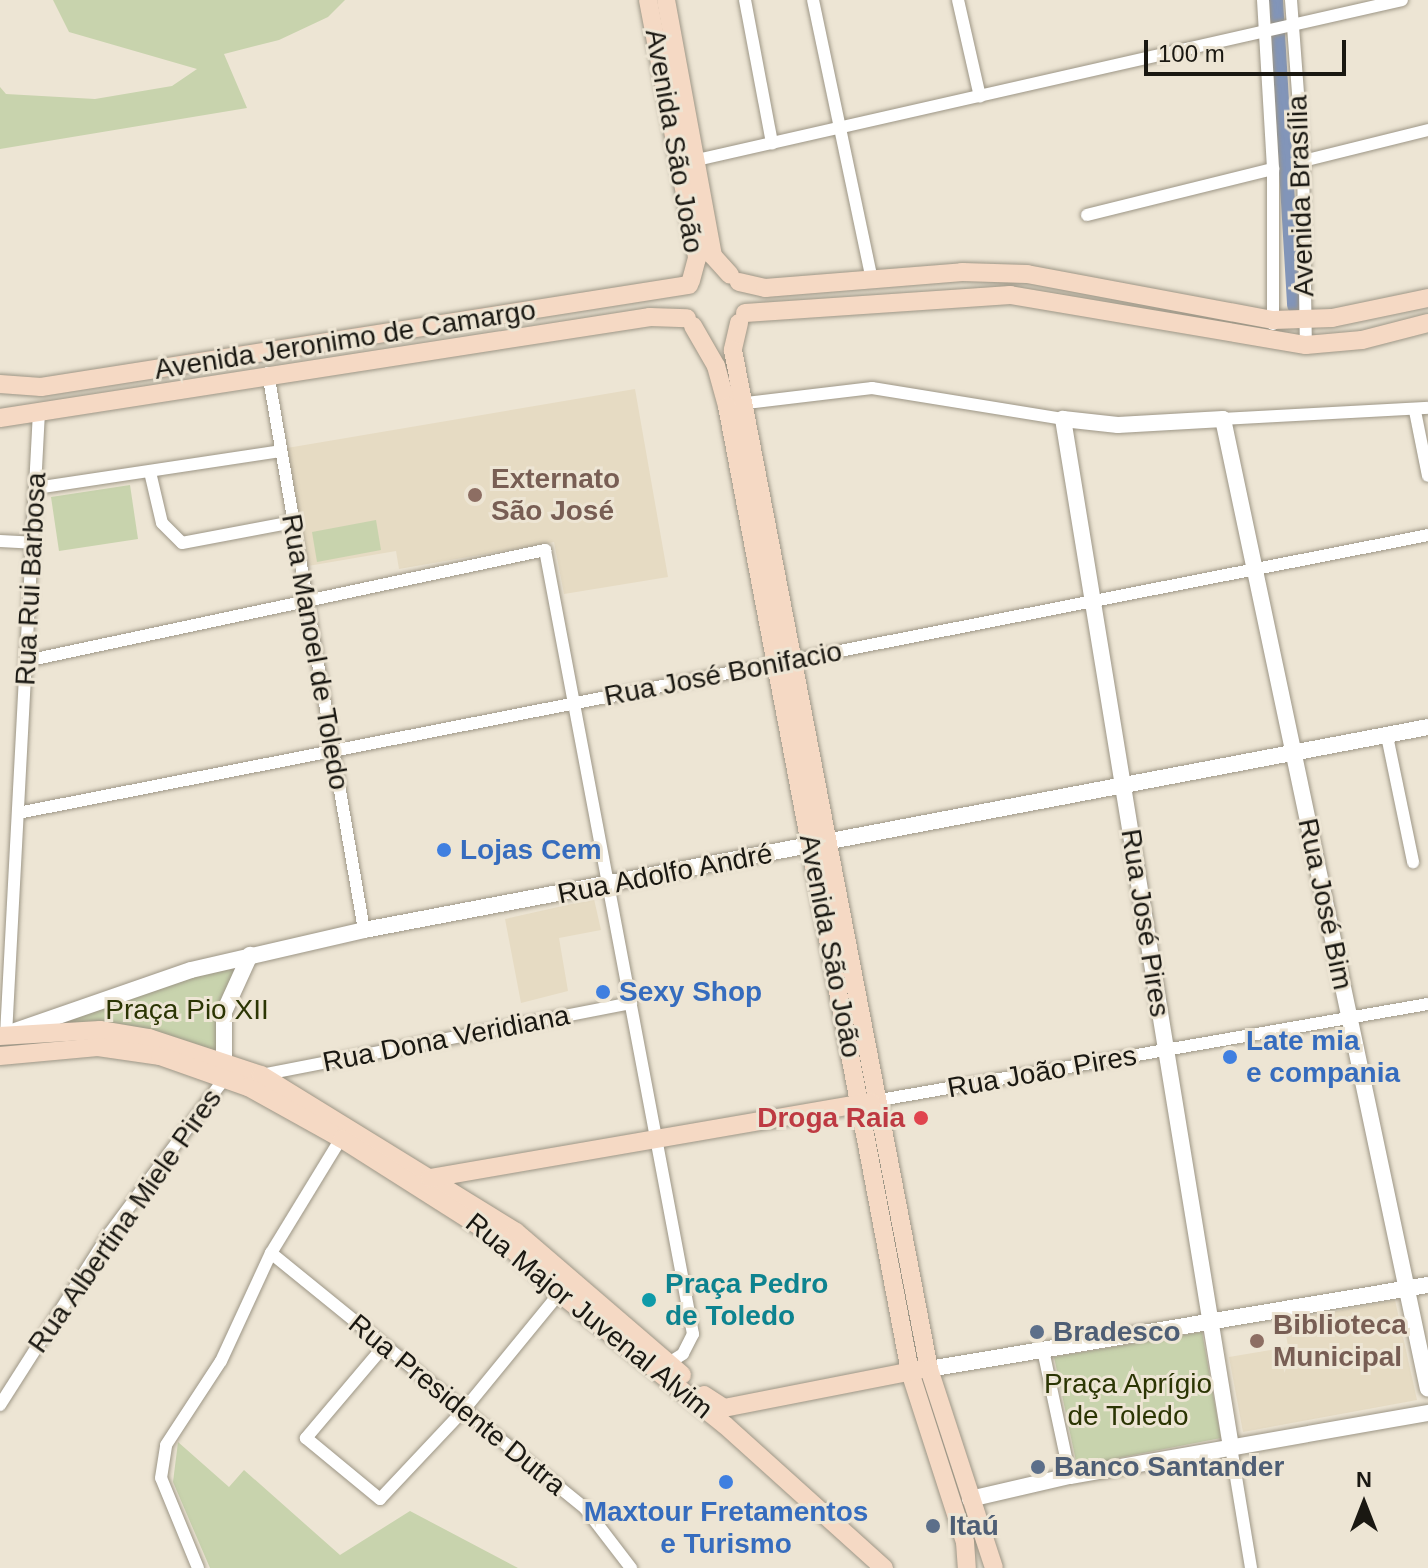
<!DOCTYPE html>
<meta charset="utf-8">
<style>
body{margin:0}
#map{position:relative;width:1428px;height:1568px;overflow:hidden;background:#ede5d4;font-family:Arial,sans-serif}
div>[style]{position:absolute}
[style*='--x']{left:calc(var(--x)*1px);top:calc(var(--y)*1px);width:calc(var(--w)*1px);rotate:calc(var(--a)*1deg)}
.built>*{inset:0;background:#e6dbc3}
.green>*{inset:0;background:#c8d3ad}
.canal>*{height:14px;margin:-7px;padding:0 7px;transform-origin:7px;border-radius:7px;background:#8295b9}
.roads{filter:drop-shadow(0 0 2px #9d9686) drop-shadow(0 0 2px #9d9686)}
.minor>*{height:12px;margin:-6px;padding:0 6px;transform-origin:6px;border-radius:6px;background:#fff}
.tertiary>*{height:16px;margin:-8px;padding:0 8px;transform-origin:8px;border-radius:8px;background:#fff}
.secondary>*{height:18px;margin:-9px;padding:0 9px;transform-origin:9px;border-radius:9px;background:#f5d9c4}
.dots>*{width:22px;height:22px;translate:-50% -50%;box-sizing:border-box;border:4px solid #ede5d4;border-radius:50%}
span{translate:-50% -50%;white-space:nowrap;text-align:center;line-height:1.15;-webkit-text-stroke:6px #ede5d4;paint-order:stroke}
.street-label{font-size:28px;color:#1a1812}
.education-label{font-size:28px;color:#785e54;font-weight:700}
.left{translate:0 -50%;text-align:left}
.shop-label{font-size:28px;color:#366cbe;font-weight:700}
.park-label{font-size:28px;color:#2b3503}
.health-label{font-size:28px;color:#be3a42;font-weight:700}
.right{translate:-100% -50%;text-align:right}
.culture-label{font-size:28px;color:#0d838f;font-weight:700}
.service-label{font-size:28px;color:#4e5e75;font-weight:700}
.north{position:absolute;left:1324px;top:1464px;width:80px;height:80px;-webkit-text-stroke:6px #ede5d4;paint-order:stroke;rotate:0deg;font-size:22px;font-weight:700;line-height:32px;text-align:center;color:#1a1812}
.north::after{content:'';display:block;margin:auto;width:28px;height:36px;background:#1a1812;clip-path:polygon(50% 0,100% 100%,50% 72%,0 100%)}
.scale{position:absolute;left:1144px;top:40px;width:202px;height:36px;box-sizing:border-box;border:4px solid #1a1812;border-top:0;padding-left:10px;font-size:24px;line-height:28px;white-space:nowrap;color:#1a1812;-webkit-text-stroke:6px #ede5d4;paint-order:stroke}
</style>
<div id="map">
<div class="built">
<i style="clip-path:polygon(635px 389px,668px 577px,564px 594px,554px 542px,399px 569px,396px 551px,308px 566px,287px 448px)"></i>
<i style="clip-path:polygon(594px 899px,601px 930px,559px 938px,568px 991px,521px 1003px,505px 919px)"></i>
<i style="clip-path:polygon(1395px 1300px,1417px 1400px,1243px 1432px,1229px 1357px,1288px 1347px,1284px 1321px)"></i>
</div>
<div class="green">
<i style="clip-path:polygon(53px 0,345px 0,328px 17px,279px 40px,224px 54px,247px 108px,0 149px,0 87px,6px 94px,95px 99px,172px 86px,197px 69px,69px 32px)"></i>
<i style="clip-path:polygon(130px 485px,138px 539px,59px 551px,51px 497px)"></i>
<i style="clip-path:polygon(376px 520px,381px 550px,317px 562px,312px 532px)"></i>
<i style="clip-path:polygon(245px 959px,220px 1057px,21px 1031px)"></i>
<i style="clip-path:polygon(1202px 1332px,1221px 1438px,1077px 1466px,1054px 1357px)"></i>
<i style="clip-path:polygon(178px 1442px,229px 1487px,244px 1470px,340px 1555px,410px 1511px,518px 1568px,210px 1568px,173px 1482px)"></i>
</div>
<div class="canal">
<i style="--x:1276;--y:0;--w:306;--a:86.6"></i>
</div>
<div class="roads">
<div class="minor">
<i style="--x:745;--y:0;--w:146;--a:79.3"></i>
<i style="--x:813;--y:0;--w:286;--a:78.1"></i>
<i style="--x:958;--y:0;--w:99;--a:77.2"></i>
<i style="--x:1263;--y:0;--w:169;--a:86.6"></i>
<i style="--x:1273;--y:169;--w:155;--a:90"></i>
<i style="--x:1291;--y:0;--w:161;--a:85.7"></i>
<i style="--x:1303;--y:161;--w:184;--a:89.1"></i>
<i style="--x:1303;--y:161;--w:129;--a:-13.9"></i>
<i style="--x:688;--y:162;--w:732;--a:-12.78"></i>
<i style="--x:1087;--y:215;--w:192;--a:-13.9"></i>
<i style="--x:268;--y:373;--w:565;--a:80.22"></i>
<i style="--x:738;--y:404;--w:135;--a:-6.8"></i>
<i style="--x:872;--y:388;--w:193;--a:9.2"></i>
<i style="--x:1415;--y:411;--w:66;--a:78.7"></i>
<i style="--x:1223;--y:419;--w:205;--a:-3.1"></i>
<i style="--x:150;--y:472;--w:52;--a:76.8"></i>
<i style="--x:162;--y:523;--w:28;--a:45"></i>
<i style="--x:182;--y:543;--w:113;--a:-10.7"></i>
<i style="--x:36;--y:488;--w:247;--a:-8.6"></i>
<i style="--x:0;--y:541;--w:33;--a:3"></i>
<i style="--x:26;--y:661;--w:531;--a:-12.07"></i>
<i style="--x:545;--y:550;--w:798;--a:79.31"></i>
<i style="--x:693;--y:1334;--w:22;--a:117"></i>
<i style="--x:683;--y:1354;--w:25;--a:148"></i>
<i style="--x:1387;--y:736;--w:129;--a:78.3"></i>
<i style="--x:18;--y:813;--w:1437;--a:-11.15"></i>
<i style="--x:6;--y:1035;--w:624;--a:-86.97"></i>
<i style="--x:261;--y:1075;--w:377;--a:-11"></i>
<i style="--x:880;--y:1100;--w:556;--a:-9.94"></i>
<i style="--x:271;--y:1253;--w:405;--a:39.1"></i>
<i style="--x:585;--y:1508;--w:76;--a:52.5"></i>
<i style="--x:384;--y:1346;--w:121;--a:130.3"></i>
<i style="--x:306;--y:1438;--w:96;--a:39.5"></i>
<i style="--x:380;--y:1499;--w:121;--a:-46.7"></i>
<i style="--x:463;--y:1411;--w:158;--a:-50.7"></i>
<i style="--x:1043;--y:1350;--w:129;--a:77.9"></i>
<i style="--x:0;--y:1405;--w:203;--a:-57.5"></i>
<i style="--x:109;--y:1234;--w:194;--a:-53.4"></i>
<i style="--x:1231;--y:1447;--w:123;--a:80.6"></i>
<i style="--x:198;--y:1568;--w:97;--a:-112.3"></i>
<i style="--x:161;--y:1478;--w:33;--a:-81"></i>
<i style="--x:166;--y:1445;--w:100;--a:-56.8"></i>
<i style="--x:221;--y:1361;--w:119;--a:-65.2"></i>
<i style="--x:271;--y:1253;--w:138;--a:-58.6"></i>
</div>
<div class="tertiary">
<i style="--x:12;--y:1032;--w:189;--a:-19.1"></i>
<i style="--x:191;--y:970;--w:178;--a:-13"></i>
<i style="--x:364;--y:930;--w:1083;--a:-10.8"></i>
<i style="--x:224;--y:1072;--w:60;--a:-90"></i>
<i style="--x:224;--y:1012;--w:63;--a:-65.5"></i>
<i style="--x:929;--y:1369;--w:506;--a:-9.56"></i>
<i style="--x:1231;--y:1447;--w:1042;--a:-99.28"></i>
<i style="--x:1063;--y:419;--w:55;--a:6.2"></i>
<i style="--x:1118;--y:425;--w:105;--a:-3.3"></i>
<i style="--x:1223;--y:419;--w:991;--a:78.07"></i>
<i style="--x:970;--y:1499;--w:103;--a:-13"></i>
<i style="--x:1070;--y:1476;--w:364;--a:-10"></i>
</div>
<div class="secondary">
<i style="--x:648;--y:0;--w:263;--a:79.2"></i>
<i style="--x:697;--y:258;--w:24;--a:105"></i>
<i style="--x:666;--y:0;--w:260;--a:79.6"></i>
<i style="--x:713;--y:256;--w:25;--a:48"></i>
<i style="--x:739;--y:282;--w:27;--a:13"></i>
<i style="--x:765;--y:288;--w:198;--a:-4.6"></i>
<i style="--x:962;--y:272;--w:65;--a:1.8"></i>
<i style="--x:1027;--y:274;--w:250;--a:10.6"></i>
<i style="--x:1273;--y:320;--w:59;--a:-1.9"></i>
<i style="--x:1332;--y:318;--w:98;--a:-11.8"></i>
<i style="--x:745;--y:313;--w:266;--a:-3.9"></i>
<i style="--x:1010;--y:295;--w:300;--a:9.6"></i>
<i style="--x:1306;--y:345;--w:56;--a:-5.1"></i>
<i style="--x:1362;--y:340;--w:68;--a:-14.4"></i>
<i style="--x:739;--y:323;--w:28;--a:103"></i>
<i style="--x:733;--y:350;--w:1038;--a:79.11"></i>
<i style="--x:929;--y:1369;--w:209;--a:71.9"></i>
<i style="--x:693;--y:326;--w:46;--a:60.1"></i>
<i style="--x:716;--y:366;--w:41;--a:74.6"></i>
<i style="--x:727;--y:406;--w:983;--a:79.27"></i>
<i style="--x:910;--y:1372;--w:179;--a:72.1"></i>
<i style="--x:965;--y:1542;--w:26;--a:86"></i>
<i style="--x:0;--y:384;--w:41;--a:4.2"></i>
<i style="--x:41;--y:387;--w:656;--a:-8.95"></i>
<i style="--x:0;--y:418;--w:658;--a:-8.83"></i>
<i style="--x:650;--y:317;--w:37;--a:2"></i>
<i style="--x:0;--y:1036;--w:100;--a:-3.4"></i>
<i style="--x:100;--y:1030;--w:50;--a:9.3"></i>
<i style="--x:149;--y:1038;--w:118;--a:18.3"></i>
<i style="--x:261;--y:1075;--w:299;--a:31.6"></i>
<i style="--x:516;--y:1232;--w:219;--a:40.7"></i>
<i style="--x:0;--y:1056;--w:98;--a:-5.2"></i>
<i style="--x:98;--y:1047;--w:63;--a:8.3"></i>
<i style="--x:160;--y:1056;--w:93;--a:19.4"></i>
<i style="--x:248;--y:1087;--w:107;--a:29"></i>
<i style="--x:342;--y:1139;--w:191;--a:32.4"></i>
<i style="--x:503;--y:1241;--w:80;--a:42.5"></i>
<i style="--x:562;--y:1295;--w:208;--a:38.6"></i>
<i style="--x:725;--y:1425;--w:214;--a:42"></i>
<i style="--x:430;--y:1178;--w:447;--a:-9.8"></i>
<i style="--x:704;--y:1395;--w:24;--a:33"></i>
<i style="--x:724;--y:1408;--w:198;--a:-11.1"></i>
</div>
</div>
<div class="dots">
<i style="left:475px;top:495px;background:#8d6e63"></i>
<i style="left:444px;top:850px;background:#3f7fe0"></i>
<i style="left:603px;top:992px;background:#3f7fe0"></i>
<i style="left:1230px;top:1057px;background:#3f7fe0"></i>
<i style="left:921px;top:1118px;background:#e0444e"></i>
<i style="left:649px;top:1300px;background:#0f9aa8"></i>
<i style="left:1037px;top:1332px;background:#5c6f8a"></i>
<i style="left:1257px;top:1341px;background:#8d6e63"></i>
<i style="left:1038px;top:1467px;background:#5c6f8a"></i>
<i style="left:726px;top:1482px;background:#3f7fe0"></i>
<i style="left:933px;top:1526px;background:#5c6f8a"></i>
</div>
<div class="street-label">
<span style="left:674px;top:141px;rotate:80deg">Avenida São João</span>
<span style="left:1301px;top:196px;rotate:-92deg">Avenida Brasília</span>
<span style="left:345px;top:340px;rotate:-9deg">Avenida Jeronimo de Camargo</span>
<span style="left:31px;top:579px;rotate:-87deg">Rua Rui Barbosa</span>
<span style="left:315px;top:652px;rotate:80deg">Rua Manoel de Toledo</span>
<span style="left:723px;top:674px;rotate:-11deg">Rua José Bonifacio</span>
<span style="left:665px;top:874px;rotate:-11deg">Rua Adolfo André</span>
<span style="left:1325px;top:904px;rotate:78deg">Rua José Bim</span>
<span style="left:1145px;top:923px;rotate:81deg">Rua José Pires</span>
<span style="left:830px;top:946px;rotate:79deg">Avenida São João</span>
<span style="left:446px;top:1039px;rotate:-11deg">Rua Dona Veridiana</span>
<span style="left:1042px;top:1072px;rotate:-10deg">Rua João Pires</span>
<span style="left:125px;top:1221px;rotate:-55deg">Rua Albertina Miele Pires</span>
<span style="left:589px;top:1316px;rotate:39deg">Rua Major Juvenal Alvim</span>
<span style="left:457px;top:1405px;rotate:39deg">Rua Presidente Dutra</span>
</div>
<div class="education-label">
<span class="left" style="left:491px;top:495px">Externato<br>São José</span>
<span class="left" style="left:1273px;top:1341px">Biblioteca<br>Municipal</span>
</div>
<div class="shop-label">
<span class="left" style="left:460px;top:850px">Lojas Cem</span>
<span class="left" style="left:619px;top:992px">Sexy Shop</span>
<span class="left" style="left:1246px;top:1057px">Late mia<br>e compania</span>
<span style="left:726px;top:1528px">Maxtour Fretamentos<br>e Turismo</span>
</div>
<div class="park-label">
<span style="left:187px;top:1010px">Praça Pio XII</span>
<span style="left:1128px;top:1400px">Praça Aprígio<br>de Toledo</span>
</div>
<div class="health-label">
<span class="right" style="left:905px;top:1118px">Droga Raia</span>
</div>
<div class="culture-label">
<span class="left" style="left:665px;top:1300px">Praça Pedro<br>de Toledo</span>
</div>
<div class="service-label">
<span class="left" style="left:1053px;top:1332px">Bradesco</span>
<span class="left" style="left:1054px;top:1467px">Banco Santander</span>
<span class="left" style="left:949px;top:1526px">Itaú</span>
</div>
<div class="north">N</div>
<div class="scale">100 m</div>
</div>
